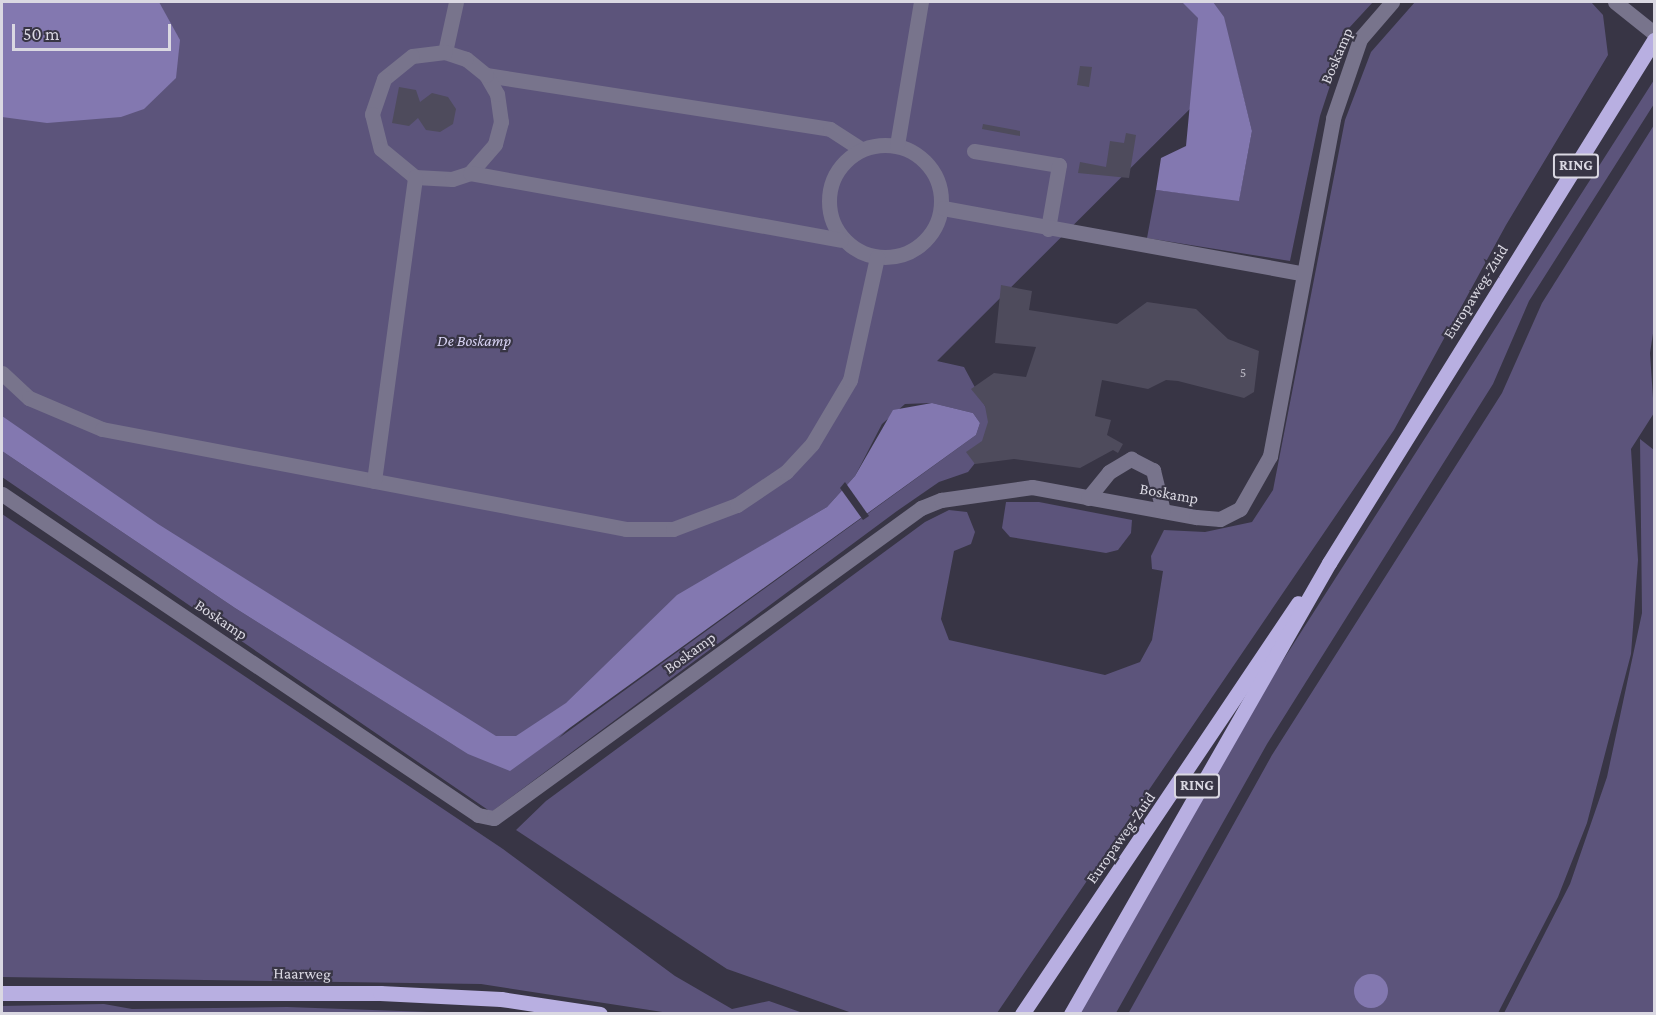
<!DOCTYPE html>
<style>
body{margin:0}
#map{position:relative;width:1656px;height:1015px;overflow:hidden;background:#383545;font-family:"Crimson Pro",serif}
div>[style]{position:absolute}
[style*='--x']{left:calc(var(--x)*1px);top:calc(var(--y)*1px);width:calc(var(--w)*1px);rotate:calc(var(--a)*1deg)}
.green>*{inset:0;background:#5c547b}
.water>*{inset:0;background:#8378b0}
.round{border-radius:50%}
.pier>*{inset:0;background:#383545}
.building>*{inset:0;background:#4e4b5c}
.minor>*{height:15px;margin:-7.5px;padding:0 7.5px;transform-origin:7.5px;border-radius:7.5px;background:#78748c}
.minor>.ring{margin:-7.5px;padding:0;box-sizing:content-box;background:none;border:15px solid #78748c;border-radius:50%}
.major>*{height:15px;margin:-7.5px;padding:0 7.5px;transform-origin:7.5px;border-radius:7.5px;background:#b8afe1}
span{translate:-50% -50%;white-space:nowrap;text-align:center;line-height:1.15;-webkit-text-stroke:4.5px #383545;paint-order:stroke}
.number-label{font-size:14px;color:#b7b5c0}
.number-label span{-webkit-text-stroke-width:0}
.shield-label span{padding:2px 4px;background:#383545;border:2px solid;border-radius:4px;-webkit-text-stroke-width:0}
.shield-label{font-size:15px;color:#dad8e2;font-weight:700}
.street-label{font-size:16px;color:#dad8e2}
.park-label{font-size:16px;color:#d8d3f4;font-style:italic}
.frame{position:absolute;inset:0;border:3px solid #dad8e2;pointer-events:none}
.scale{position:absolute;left:12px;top:24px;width:159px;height:27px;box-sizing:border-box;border:3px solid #dad8e2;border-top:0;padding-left:8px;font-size:18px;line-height:21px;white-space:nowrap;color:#dad8e2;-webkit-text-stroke:4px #383545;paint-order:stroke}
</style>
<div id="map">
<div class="green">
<i style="clip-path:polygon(evenodd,2px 2px,1373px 2px,1349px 28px,1320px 116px,1290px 261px,1147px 238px,1156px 190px,1239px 200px,1252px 131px,1235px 64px,937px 361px,964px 367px,992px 419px,991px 443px,968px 472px,939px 482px,897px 511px,491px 812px,2px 477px,2px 451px,235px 608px,457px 747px,2px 425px,2px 2px,932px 403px,973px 413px,980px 423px,976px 435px,559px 738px,735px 562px,827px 507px,855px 476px,882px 424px,905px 404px,932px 403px)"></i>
<i style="clip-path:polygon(1415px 2px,1591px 2px,1603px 15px,1608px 55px,1506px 225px,1394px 430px,997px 1013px,852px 1013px,727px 969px,516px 830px,546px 801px,925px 522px,949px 510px,967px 512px,975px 532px,971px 544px,954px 551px,941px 619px,949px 640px,1105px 675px,1140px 662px,1152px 640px,1163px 571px,1152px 569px,1151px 556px,1164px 530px,1205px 532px,1252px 522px,1273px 490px,1345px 120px,1371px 52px)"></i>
<i style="clip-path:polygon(1654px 80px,1654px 104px,1529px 301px,1493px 384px,1267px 744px,1116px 1013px,1079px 1014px,1232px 740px)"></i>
<i style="clip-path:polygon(1654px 125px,1654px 327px,1650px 353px,1654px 413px,1631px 449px,1638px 560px,1631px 654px,1587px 823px,1558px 897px,1498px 1013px,1128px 1014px,1272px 755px,1502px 393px,1542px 303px)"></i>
<i style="clip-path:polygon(1640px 439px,1654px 450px,1654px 1013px,1504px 1013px,1570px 884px,1607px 777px,1642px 613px)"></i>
<i style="clip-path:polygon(1006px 502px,1039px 502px,1132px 520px,1131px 533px,1118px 550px,1106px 553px,1010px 537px,1002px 528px)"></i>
<i style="clip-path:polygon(2px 514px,503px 849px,675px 976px,732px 1009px,769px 1001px,803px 1013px,669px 1013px,481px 984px,2px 977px)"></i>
<i style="clip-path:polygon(104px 1004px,132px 1009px,287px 1007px,458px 1013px,2px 1013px,2px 1006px)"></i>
</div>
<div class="water">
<i style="clip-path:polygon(2px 2px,159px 2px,180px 40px,176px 78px,144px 109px,121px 117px,47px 123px,2px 117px)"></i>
<i style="clip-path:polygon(1182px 2px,1213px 2px,1224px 17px,1252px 131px,1239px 201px,1156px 190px,1161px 158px,1186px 146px,1198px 18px)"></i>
<i style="clip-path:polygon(932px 403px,973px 413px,980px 423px,976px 435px,510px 771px,468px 754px,235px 608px,2px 451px,2px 416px,158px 524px,496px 736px,516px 736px,566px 703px,677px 595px,827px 507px,855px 476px,893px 410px)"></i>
<i class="round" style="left:1354px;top:974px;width:34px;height:34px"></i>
</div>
<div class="pier">
<i style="clip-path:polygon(845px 482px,869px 516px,863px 520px,840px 488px)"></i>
</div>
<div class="building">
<i style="clip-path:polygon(1080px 66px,1092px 67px,1089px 87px,1077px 85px)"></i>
<i style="clip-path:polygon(399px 87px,416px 90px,420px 102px,432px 93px,448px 97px,456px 109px,453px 124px,440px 132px,426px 130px,418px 118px,409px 126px,392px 123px)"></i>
<i style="clip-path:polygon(983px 124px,1020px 131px,1020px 136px,982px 129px)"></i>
<i style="clip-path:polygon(1126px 133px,1136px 135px,1129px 178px,1078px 173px,1080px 162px,1106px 167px,1110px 141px,1124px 143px)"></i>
<i style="clip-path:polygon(1001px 285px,1032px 291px,1029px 310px,1117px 324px,1147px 302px,1196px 309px,1228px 339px,1259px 351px,1254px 392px,1244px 398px,1178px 381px,1166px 380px,1148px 389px,1102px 380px,1095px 416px,1111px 420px,1107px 435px,1123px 444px,1118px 453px,1113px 450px,1080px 468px,1014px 459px,975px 464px,966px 452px,982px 441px,988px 422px,985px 406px,971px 389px,994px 373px,1026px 377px,1036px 347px,995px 343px)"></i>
</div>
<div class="minor">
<i style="--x:1615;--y:2;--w:50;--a:38.5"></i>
<i style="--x:445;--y:52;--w:51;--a:-77.6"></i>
<i style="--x:486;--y:75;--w:348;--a:8.9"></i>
<i style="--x:830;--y:129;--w:37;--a:33"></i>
<i class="ring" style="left:829px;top:145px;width:97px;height:97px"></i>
<i style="--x:897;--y:145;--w:145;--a:-80.5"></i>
<i style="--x:974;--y:151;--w:86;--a:9.4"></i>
<i style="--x:1059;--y:165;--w:65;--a:99.8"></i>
<i style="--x:470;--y:173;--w:38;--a:-49"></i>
<i style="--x:495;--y:144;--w:23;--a:-75"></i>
<i style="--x:501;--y:122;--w:28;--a:-98"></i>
<i style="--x:497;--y:94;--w:22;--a:-120"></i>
<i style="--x:486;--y:75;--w:26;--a:-141"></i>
<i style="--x:466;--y:59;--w:22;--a:-162"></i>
<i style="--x:445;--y:52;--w:33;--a:173"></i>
<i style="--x:412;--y:56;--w:36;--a:141"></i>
<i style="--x:384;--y:79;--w:37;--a:109"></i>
<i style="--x:372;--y:114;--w:36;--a:76"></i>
<i style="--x:381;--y:149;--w:44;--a:39.5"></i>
<i style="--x:415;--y:177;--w:37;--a:3"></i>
<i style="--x:452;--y:179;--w:19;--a:-18"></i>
<i style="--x:470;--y:173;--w:377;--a:10.2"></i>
<i style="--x:943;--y:208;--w:365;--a:10.3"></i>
<i style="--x:2;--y:373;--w:37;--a:43"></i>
<i style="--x:29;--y:398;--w:79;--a:23"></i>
<i style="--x:102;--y:429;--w:533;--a:10.8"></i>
<i style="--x:626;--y:529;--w:47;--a:0"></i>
<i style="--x:673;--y:529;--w:68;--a:-20.6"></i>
<i style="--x:737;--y:505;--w:59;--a:-34"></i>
<i style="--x:786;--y:472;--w:38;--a:-47"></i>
<i style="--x:812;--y:444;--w:74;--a:-59.3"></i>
<i style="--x:850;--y:380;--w:126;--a:-77.6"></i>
<i style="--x:374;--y:481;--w:307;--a:-82.3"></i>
<i style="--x:2;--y:494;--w:574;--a:33.99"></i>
<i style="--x:478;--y:815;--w:16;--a:11"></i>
<i style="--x:494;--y:818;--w:528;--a:-35.98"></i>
<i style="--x:921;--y:508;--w:22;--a:-22"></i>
<i style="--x:941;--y:500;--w:92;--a:-8.1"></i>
<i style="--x:1032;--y:487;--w:167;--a:10.4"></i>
<i style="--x:1196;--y:517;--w:24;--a:5"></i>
<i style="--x:1220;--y:519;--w:22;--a:-27"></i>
<i style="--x:1240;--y:509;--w:61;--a:-60.5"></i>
<i style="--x:1270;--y:456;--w:344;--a:-79.4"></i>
<i style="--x:1333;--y:118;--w:83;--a:-71.1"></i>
<i style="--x:1360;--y:39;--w:49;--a:-49.1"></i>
<i style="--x:1088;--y:498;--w:33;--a:-51"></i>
<i style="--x:1109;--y:472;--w:26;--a:-31"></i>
<i style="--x:1131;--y:459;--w:25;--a:27"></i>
<i style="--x:1153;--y:470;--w:42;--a:76.3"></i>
</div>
<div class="major">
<i style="--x:2;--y:993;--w:378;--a:0"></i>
<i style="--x:380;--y:993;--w:121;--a:2.8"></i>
<i style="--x:501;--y:999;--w:100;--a:8.6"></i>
<i style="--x:1022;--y:1014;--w:495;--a:-56.1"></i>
<i style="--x:1071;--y:1014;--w:520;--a:-60.23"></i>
<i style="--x:1329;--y:563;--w:616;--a:-58.14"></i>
</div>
<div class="number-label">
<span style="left:1243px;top:372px">5</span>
</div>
<div class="shield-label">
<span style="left:1576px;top:166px">RING</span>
<span style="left:1197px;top:786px">RING</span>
</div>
<div class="street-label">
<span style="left:1337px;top:56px;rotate:-67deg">Boskamp</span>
<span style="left:1476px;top:292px;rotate:-58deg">Europaweg-Zuid</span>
<span style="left:1169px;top:494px;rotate:10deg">Boskamp</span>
<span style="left:221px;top:620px;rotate:34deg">Boskamp</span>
<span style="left:690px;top:653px;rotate:-36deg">Boskamp</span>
<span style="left:1121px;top:838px;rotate:-55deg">Europaweg-Zuid</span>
<span style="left:302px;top:974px;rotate:1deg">Haarweg</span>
</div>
<div class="park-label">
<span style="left:474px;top:341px">De Boskamp</span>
</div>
<div class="frame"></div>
<div class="scale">50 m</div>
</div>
